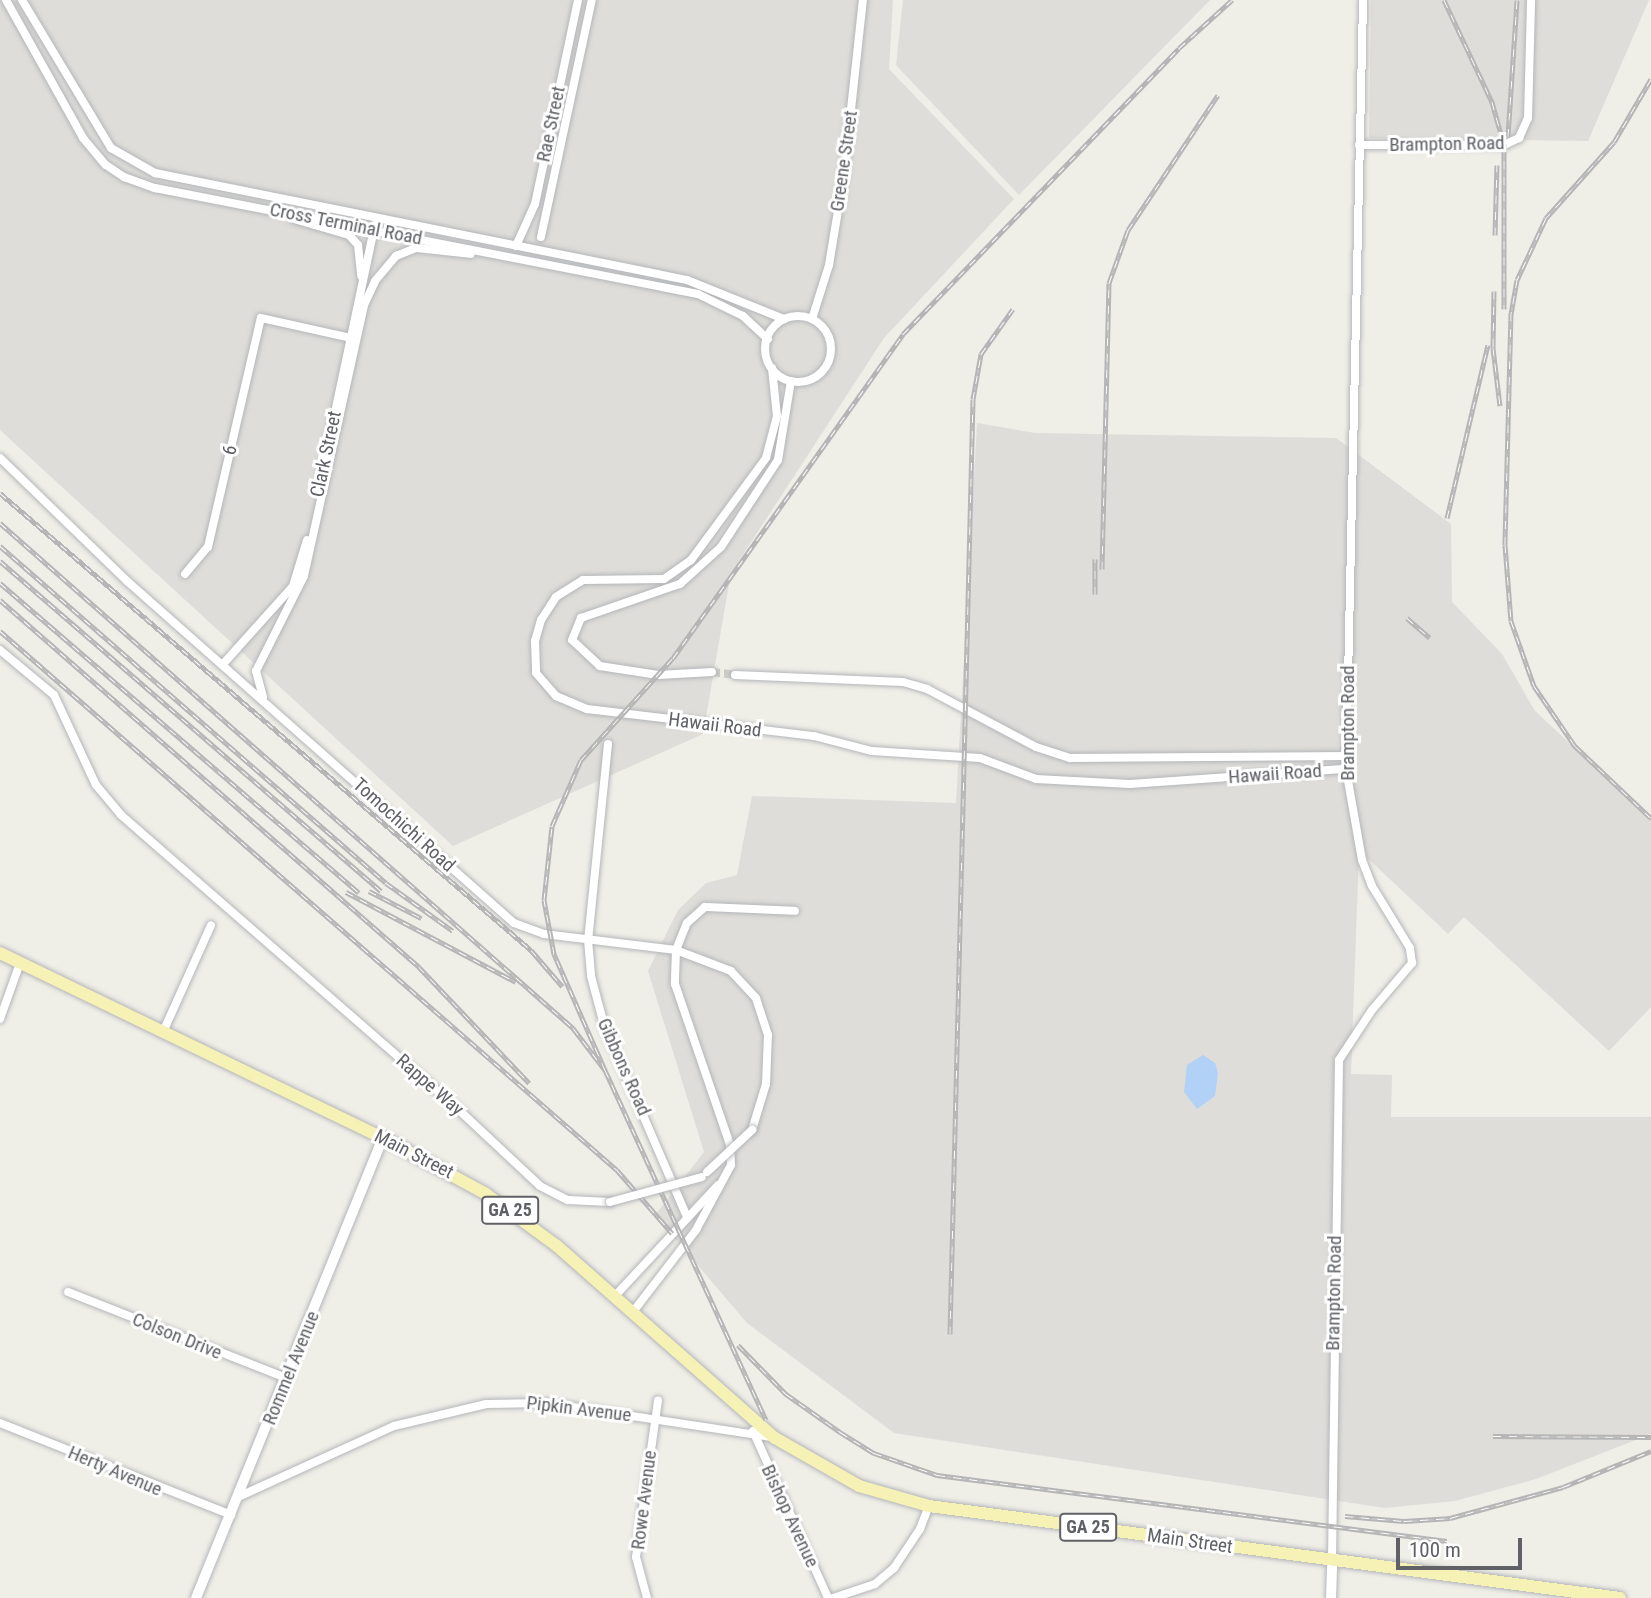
<!DOCTYPE html>
<style>
body{margin:0}
#map{position:relative;width:1651px;height:1598px;overflow:hidden;background:#efeee7;font-family:"Roboto Condensed",sans-serif}
div>[style]{position:absolute}
[style*='--x']{left:calc(var(--x)*1px);top:calc(var(--y)*1px);width:calc(var(--w)*1px);rotate:calc(var(--a)*1deg)}
.industrial>*{inset:0;background:#deddd9}
.water>*{inset:0;background:#b1d2f6}
.street-tunnel>*{height:8px;margin-top:-4px;transform-origin:0;background:repeating-linear-gradient(90deg,#cbcbc7 0 8px,transparent 0 12px)}
.roads{filter:drop-shadow(0 0 2px #b4b6ba) drop-shadow(0 0 2px #b4b6ba)}
.street>*{height:8px;margin:-4px;padding:0 4px;transform-origin:4px;border-radius:4px;background:#fff}
.street>.ring{margin:-4px;padding:0;box-sizing:content-box;background:none;border:8px solid #fff;border-radius:50%}
.secondary>*{height:10px;margin:-5px;padding:0 5px;transform-origin:5px;border-radius:5px;background:#fff}
.primary>*{height:12px;margin:-6px;padding:0 6px;transform-origin:6px;border-radius:6px;background:#f6f1b5}
.rail>*{height:5px;margin-top:-2.5px;transform-origin:0;background:repeating-linear-gradient(90deg,#fff 0 8px,#b5b5b6 0 16px);box-sizing:border-box;border-block:2px solid #b5b5b6}
.bridges{filter:drop-shadow(0 0 2px #b4b6ba) drop-shadow(0 0 2px #b4b6ba)}
.street-bridge>*{height:8px;margin:-4px;padding:0 4px;transform-origin:4px;border-radius:4px;background:#fff}
span{translate:-50% -50%;white-space:nowrap;text-align:center;line-height:1.15;-webkit-text-stroke:6px #fff;paint-order:stroke}
.shield-label span{padding:2px 5px;background:#fff;border:2px solid;border-radius:5px;-webkit-text-stroke-width:0}
.shield-label{font-size:18px;color:#5f6166;font-weight:700}
.street-label{font-size:19px;color:#5f6166}
.scale{position:absolute;left:1396px;top:1538px;width:126px;height:32px;box-sizing:border-box;border:4px solid #5f6166;border-top:0;padding-left:9px;font-size:21px;line-height:24px;white-space:nowrap;color:#5f6166;-webkit-text-stroke:5px #fff;paint-order:stroke}
</style>
<div id="map">
<div class="industrial">
<i style="clip-path:polygon(0 0,893px 0,889px 69px,1014px 199px,884px 338px,731px 573px,703px 734px,453px 846px,0 430px)"></i>
<i style="clip-path:polygon(903px 0,1210px 0,1019px 195px,896px 65px)"></i>
<i style="clip-path:polygon(1371px 0,1649px 0,1588px 141px,1369px 138px)"></i>
<i style="clip-path:polygon(977px 423px,1035px 433px,1336px 438px,1451px 524px,1452px 602px,1502px 654px,1535px 711px,1651px 819px,1651px 1007px,1609px 1051px,1464px 917px,1448px 934px,1359px 850px,1351px 1074px,1392px 1075px,1391px 1117px,1651px 1117px,1651px 1434px,1536px 1479px,1455px 1501px,1385px 1508px,894px 1433px,747px 1323px,655px 1215px,704px 1152px,648px 971px,678px 910px,706px 883px,737px 875px,752px 796px,956px 803px)"></i>
</div>
<div class="water">
<i style="clip-path:polygon(1203px 1055px,1215px 1063px,1218px 1073px,1215px 1096px,1197px 1109px,1184px 1092px,1187px 1065px)"></i>
</div>
<div class="street-tunnel">
<i style="--x:712;--y:672;--w:23;--a:7"></i>
</div>
<div class="roads">
<div class="street">
<i style="--x:6;--y:0;--w:158;--a:60.8"></i>
<i style="--x:83;--y:138;--w:35;--a:50"></i>
<i style="--x:106;--y:165;--w:22;--a:34"></i>
<i style="--x:124;--y:177;--w:33;--a:20"></i>
<i style="--x:155;--y:188;--w:553;--a:11.05"></i>
<i style="--x:698;--y:294;--w:50;--a:26.1"></i>
<i style="--x:743;--y:316;--w:34;--a:43"></i>
<i style="--x:22;--y:0;--w:173;--a:59"></i>
<i style="--x:111;--y:148;--w:51;--a:29.6"></i>
<i style="--x:155;--y:173;--w:543;--a:11.37"></i>
<i style="--x:687;--y:280;--w:105;--a:21.9"></i>
<i style="--x:1359;--y:145;--w:145;--a:0"></i>
<i style="--x:1504;--y:145;--w:17;--a:-25"></i>
<i style="--x:1519;--y:138;--w:22;--a:-66"></i>
<i style="--x:1528;--y:118;--w:118;--a:-88.5"></i>
<i style="--x:294;--y:219;--w:57;--a:16.2"></i>
<i style="--x:349;--y:235;--w:13;--a:48"></i>
<i style="--x:358;--y:245;--w:31;--a:84"></i>
<i style="--x:541;--y:237;--w:242;--a:-77.9"></i>
<i style="--x:516;--y:246;--w:46;--a:-65.7"></i>
<i style="--x:535;--y:204;--w:208;--a:-78.1"></i>
<i class="ring" style="left:765px;top:316px;width:58px;height:58px"></i>
<i style="--x:812;--y:319;--w:57;--a:-72.5"></i>
<i style="--x:829;--y:265;--w:92;--a:-80.6"></i>
<i style="--x:844;--y:174;--w:175;--a:-83.8"></i>
<i style="--x:772;--y:368;--w:48;--a:84.1"></i>
<i style="--x:777;--y:416;--w:43;--a:104.7"></i>
<i style="--x:766;--y:458;--w:127;--a:126.3"></i>
<i style="--x:691;--y:560;--w:33;--a:145"></i>
<i style="--x:664;--y:579;--w:81;--a:179.3"></i>
<i style="--x:583;--y:580;--w:32;--a:148"></i>
<i style="--x:556;--y:597;--w:27;--a:123"></i>
<i style="--x:541;--y:620;--w:22;--a:106"></i>
<i style="--x:535;--y:641;--w:32;--a:88"></i>
<i style="--x:536;--y:673;--w:30;--a:49"></i>
<i style="--x:556;--y:696;--w:34;--a:23"></i>
<i style="--x:587;--y:709;--w:229;--a:6.8"></i>
<i style="--x:814;--y:736;--w:60;--a:14.5"></i>
<i style="--x:872;--y:751;--w:108;--a:3.7"></i>
<i style="--x:980;--y:758;--w:60;--a:20.6"></i>
<i style="--x:1036;--y:779;--w:94;--a:3"></i>
<i style="--x:1130;--y:784;--w:217;--a:-4"></i>
<i style="--x:0;--y:458;--w:177;--a:44.1"></i>
<i style="--x:127;--y:581;--w:516;--a:41.47"></i>
<i style="--x:514;--y:923;--w:32;--a:20"></i>
<i style="--x:544;--y:934;--w:133;--a:6.9"></i>
<i style="--x:676;--y:950;--w:34;--a:92"></i>
<i style="--x:675;--y:984;--w:170;--a:71.1"></i>
<i style="--x:730;--y:1145;--w:20;--a:87"></i>
<i style="--x:731;--y:1165;--w:74;--a:118.3"></i>
<i style="--x:696;--y:1230;--w:105;--a:127.6"></i>
<i style="--x:320;--y:483;--w:264;--a:-78"></i>
<i style="--x:185;--y:574;--w:35;--a:-50"></i>
<i style="--x:208;--y:547;--w:235;--a:-77"></i>
<i style="--x:261;--y:318;--w:97;--a:12.5"></i>
<i style="--x:0;--y:650;--w:70;--a:39.8"></i>
<i style="--x:54;--y:695;--w:99;--a:65"></i>
<i style="--x:96;--y:785;--w:39;--a:50"></i>
<i style="--x:121;--y:815;--w:451;--a:41.1"></i>
<i style="--x:461;--y:1112;--w:108;--a:43.1"></i>
<i style="--x:540;--y:1186;--w:31;--a:27"></i>
<i style="--x:568;--y:1200;--w:42;--a:2.7"></i>
<i style="--x:224;--y:663;--w:103;--a:-48.1"></i>
<i style="--x:293;--y:586;--w:48;--a:-73.1"></i>
<i style="--x:712;--y:672;--w:54;--a:176.8"></i>
<i style="--x:658;--y:675;--w:59;--a:-171.2"></i>
<i style="--x:600;--y:666;--w:38;--a:-137"></i>
<i style="--x:572;--y:640;--w:24;--a:-68"></i>
<i style="--x:581;--y:618;--w:105;--a:-19"></i>
<i style="--x:680;--y:584;--w:55;--a:-42.1"></i>
<i style="--x:721;--y:547;--w:104;--a:-56.8"></i>
<i style="--x:778;--y:460;--w:80;--a:-80.7"></i>
<i style="--x:735;--y:675;--w:168;--a:2.4"></i>
<i style="--x:903;--y:682;--w:25;--a:16"></i>
<i style="--x:927;--y:689;--w:123;--a:28"></i>
<i style="--x:1036;--y:747;--w:36;--a:18"></i>
<i style="--x:1070;--y:758;--w:276;--a:-0.4"></i>
<i style="--x:263;--y:697;--w:27;--a:-105"></i>
<i style="--x:256;--y:671;--w:106;--a:-63.2"></i>
<i style="--x:304;--y:576;--w:278;--a:-77.5"></i>
<i style="--x:364;--y:305;--w:26;--a:-65"></i>
<i style="--x:375;--y:281;--w:33;--a:-50"></i>
<i style="--x:396;--y:256;--w:22;--a:-22"></i>
<i style="--x:416;--y:248;--w:55;--a:6.2"></i>
<i style="--x:608;--y:744;--w:197;--a:95.8"></i>
<i style="--x:588;--y:940;--w:36;--a:85"></i>
<i style="--x:591;--y:976;--w:51;--a:75.1"></i>
<i style="--x:604;--y:1025;--w:209;--a:66.6"></i>
<i style="--x:0;--y:1019;--w:59;--a:-70.3"></i>
<i style="--x:163;--y:1032;--w:117;--a:-65.8"></i>
<i style="--x:752;--y:1130;--w:48;--a:-73.1"></i>
<i style="--x:766;--y:1084;--w:49;--a:-87.7"></i>
<i style="--x:768;--y:1035;--w:39;--a:-108"></i>
<i style="--x:756;--y:998;--w:37;--a:-133"></i>
<i style="--x:731;--y:971;--w:59;--a:-159.1"></i>
<i style="--x:676;--y:950;--w:29;--a:-68"></i>
<i style="--x:687;--y:923;--w:24;--a:-42"></i>
<i style="--x:705;--y:907;--w:90;--a:2.5"></i>
<i style="--x:68;--y:1292;--w:234;--a:21.5"></i>
<i style="--x:614;--y:1297;--w:153;--a:-47.1"></i>
<i style="--x:0;--y:1423;--w:249;--a:21.7"></i>
<i style="--x:753;--y:1431;--w:183;--a:65.8"></i>
<i style="--x:238;--y:1497;--w:171;--a:-24.5"></i>
<i style="--x:394;--y:1426;--w:95;--a:-13.4"></i>
<i style="--x:486;--y:1404;--w:60;--a:-1"></i>
<i style="--x:546;--y:1403;--w:228;--a:8.6"></i>
<i style="--x:1332;--y:1560;--w:500;--a:-89.2"></i>
<i style="--x:1339;--y:1060;--w:60;--a:-56.6"></i>
<i style="--x:1372;--y:1010;--w:62;--a:-49.6"></i>
<i style="--x:1412;--y:963;--w:15;--a:-98"></i>
<i style="--x:1410;--y:948;--w:73;--a:-121.5"></i>
<i style="--x:1372;--y:886;--w:28;--a:-111"></i>
<i style="--x:1362;--y:860;--w:92;--a:-100"></i>
<i style="--x:1346;--y:769;--w:769;--a:-88.73"></i>
<i style="--x:647;--y:1598;--w:42;--a:-105"></i>
<i style="--x:636;--y:1557;--w:158;--a:-82"></i>
<i style="--x:833;--y:1598;--w:44;--a:-18.4"></i>
<i style="--x:875;--y:1584;--w:25;--a:-40"></i>
<i style="--x:894;--y:1568;--w:47;--a:-56.3"></i>
<i style="--x:920;--y:1529;--w:25;--a:-69"></i>
</div>
<div class="secondary">
<i style="--x:196;--y:1598;--w:497;--a:-67.9"></i>
<i style="--x:1331;--y:1598;--w:38;--a:-88"></i>
</div>
<div class="primary">
<i style="--x:0;--y:953;--w:425;--a:25.8"></i>
<i style="--x:383;--y:1138;--w:117;--a:28.5"></i>
<i style="--x:486;--y:1194;--w:88;--a:36.2"></i>
<i style="--x:557;--y:1246;--w:290;--a:41.4"></i>
<i style="--x:775;--y:1438;--w:97;--a:29.7"></i>
<i style="--x:859;--y:1486;--w:73;--a:15.9"></i>
<i style="--x:929;--y:1506;--w:697;--a:7.58"></i>
</div>
</div>
<div class="rail">
<i style="--x:1444;--y:0;--w:113;--a:64.8"></i>
<i style="--x:1492;--y:102;--w:45;--a:74.4"></i>
<i style="--x:1504;--y:145;--w:164;--a:90"></i>
<i style="--x:1651;--y:79;--w:73;--a:120.4"></i>
<i style="--x:1614;--y:142;--w:102;--a:131.8"></i>
<i style="--x:1546;--y:218;--w:68;--a:115.1"></i>
<i style="--x:1517;--y:280;--w:34;--a:100"></i>
<i style="--x:1511;--y:313;--w:232;--a:91.5"></i>
<i style="--x:1505;--y:545;--w:76;--a:85.5"></i>
<i style="--x:1511;--y:621;--w:69;--a:70.5"></i>
<i style="--x:1534;--y:686;--w:73;--a:55.7"></i>
<i style="--x:1575;--y:746;--w:105;--a:43.5"></i>
<i style="--x:1508;--y:136;--w:136;--a:-86.2"></i>
<i style="--x:1495;--y:235;--w:70;--a:-88.4"></i>
<i style="--x:1494;--y:291;--w:57;--a:91"></i>
<i style="--x:1493;--y:348;--w:58;--a:83.1"></i>
<i style="--x:0;--y:493;--w:701;--a:40.72"></i>
<i style="--x:531;--y:950;--w:48;--a:49.3"></i>
<i style="--x:1447;--y:518;--w:178;--a:-76.7"></i>
<i style="--x:0;--y:523;--w:764;--a:41.39"></i>
<i style="--x:573;--y:1028;--w:53;--a:52.7"></i>
<i style="--x:605;--y:1070;--w:385;--a:65.3"></i>
<i style="--x:0;--y:546;--w:512;--a:41.12"></i>
<i style="--x:386;--y:883;--w:82;--a:35.6"></i>
<i style="--x:0;--y:561;--w:504;--a:40.9"></i>
<i style="--x:1102;--y:569;--w:286;--a:-88.6"></i>
<i style="--x:1109;--y:283;--w:56;--a:-70.3"></i>
<i style="--x:1128;--y:230;--w:162;--a:-56.3"></i>
<i style="--x:0;--y:583;--w:474;--a:40.8"></i>
<i style="--x:1095;--y:594;--w:35;--a:-90"></i>
<i style="--x:0;--y:600;--w:557;--a:41.21"></i>
<i style="--x:419;--y:967;--w:160;--a:46.5"></i>
<i style="--x:1407;--y:618;--w:30;--a:41"></i>
<i style="--x:0;--y:631;--w:819;--a:41.14"></i>
<i style="--x:617;--y:1170;--w:84;--a:48.9"></i>
<i style="--x:369;--y:891;--w:59;--a:27.4"></i>
<i style="--x:346;--y:892;--w:192;--a:27.9"></i>
<i style="--x:605;--y:1070;--w:127;--a:-113.7"></i>
<i style="--x:554;--y:954;--w:55;--a:-100.5"></i>
<i style="--x:544;--y:900;--w:74;--a:-83.8"></i>
<i style="--x:552;--y:826;--w:72;--a:-66.3"></i>
<i style="--x:581;--y:760;--w:137;--a:-48"></i>
<i style="--x:673;--y:658;--w:397;--a:-54.6"></i>
<i style="--x:903;--y:334;--w:397;--a:-46"></i>
<i style="--x:1179;--y:48;--w:72;--a:-42.2"></i>
<i style="--x:950;--y:1334;--w:935;--a:-88.59"></i>
<i style="--x:973;--y:399;--w:46;--a:-79.9"></i>
<i style="--x:981;--y:354;--w:55;--a:-54.6"></i>
<i style="--x:738;--y:1345;--w:69;--a:45.6"></i>
<i style="--x:786;--y:1394;--w:66;--a:35.1"></i>
<i style="--x:840;--y:1432;--w:40;--a:32"></i>
<i style="--x:874;--y:1453;--w:67;--a:19.2"></i>
<i style="--x:937;--y:1475;--w:514;--a:7.37"></i>
<i style="--x:1493;--y:1436;--w:158;--a:0.4"></i>
<i style="--x:1345;--y:1516;--w:59;--a:4.8"></i>
<i style="--x:1404;--y:1521;--w:46;--a:-3.7"></i>
<i style="--x:1450;--y:1518;--w:117;--a:-15.3"></i>
<i style="--x:1563;--y:1487;--w:95;--a:-22.2"></i>
</div>
<div class="bridges">
<div class="street-bridge">
<i style="--x:707;--y:1172;--w:62;--a:-43"></i>
<i style="--x:610;--y:1202;--w:95;--a:-15.2"></i>
</div>
</div>
<div class="shield-label">
<span style="left:510px;top:1210px">GA 25</span>
<span style="left:1088px;top:1527px">GA 25</span>
</div>
<div class="street-label">
<span style="left:551px;top:124px;rotate:-78deg">Rae Street</span>
<span style="left:1447px;top:144px;rotate:-1deg">Brampton Road</span>
<span style="left:844px;top:161px;rotate:-82deg">Greene Street</span>
<span style="left:346px;top:224px;rotate:11deg">Cross Terminal Road</span>
<span style="left:230px;top:450px;rotate:-77deg">6</span>
<span style="left:326px;top:454px;rotate:-78deg">Clark Street</span>
<span style="left:1348px;top:723px;rotate:-90deg">Brampton Road</span>
<span style="left:715px;top:725px;rotate:7deg">Hawaii Road</span>
<span style="left:1275px;top:774px;rotate:-4deg">Hawaii Road</span>
<span style="left:404px;top:825px;rotate:42deg">Tomochichi Road</span>
<span style="left:624px;top:1067px;rotate:66deg">Gibbons Road</span>
<span style="left:430px;top:1085px;rotate:41deg">Rappe Way</span>
<span style="left:414px;top:1154px;rotate:27deg">Main Street</span>
<span style="left:1334px;top:1293px;rotate:-89deg">Brampton Road</span>
<span style="left:177px;top:1336px;rotate:22deg">Colson Drive</span>
<span style="left:291px;top:1368px;rotate:-68deg">Rommel Avenue</span>
<span style="left:579px;top:1409px;rotate:7deg">Pipkin Avenue</span>
<span style="left:115px;top:1471px;rotate:23deg">Herty Avenue</span>
<span style="left:644px;top:1500px;rotate:-83deg">Rowe Avenue</span>
<span style="left:790px;top:1516px;rotate:65deg">Bishop Avenue</span>
<span style="left:1190px;top:1541px;rotate:8deg">Main Street</span>
</div>
<div class="scale">100 m</div>
</div>
